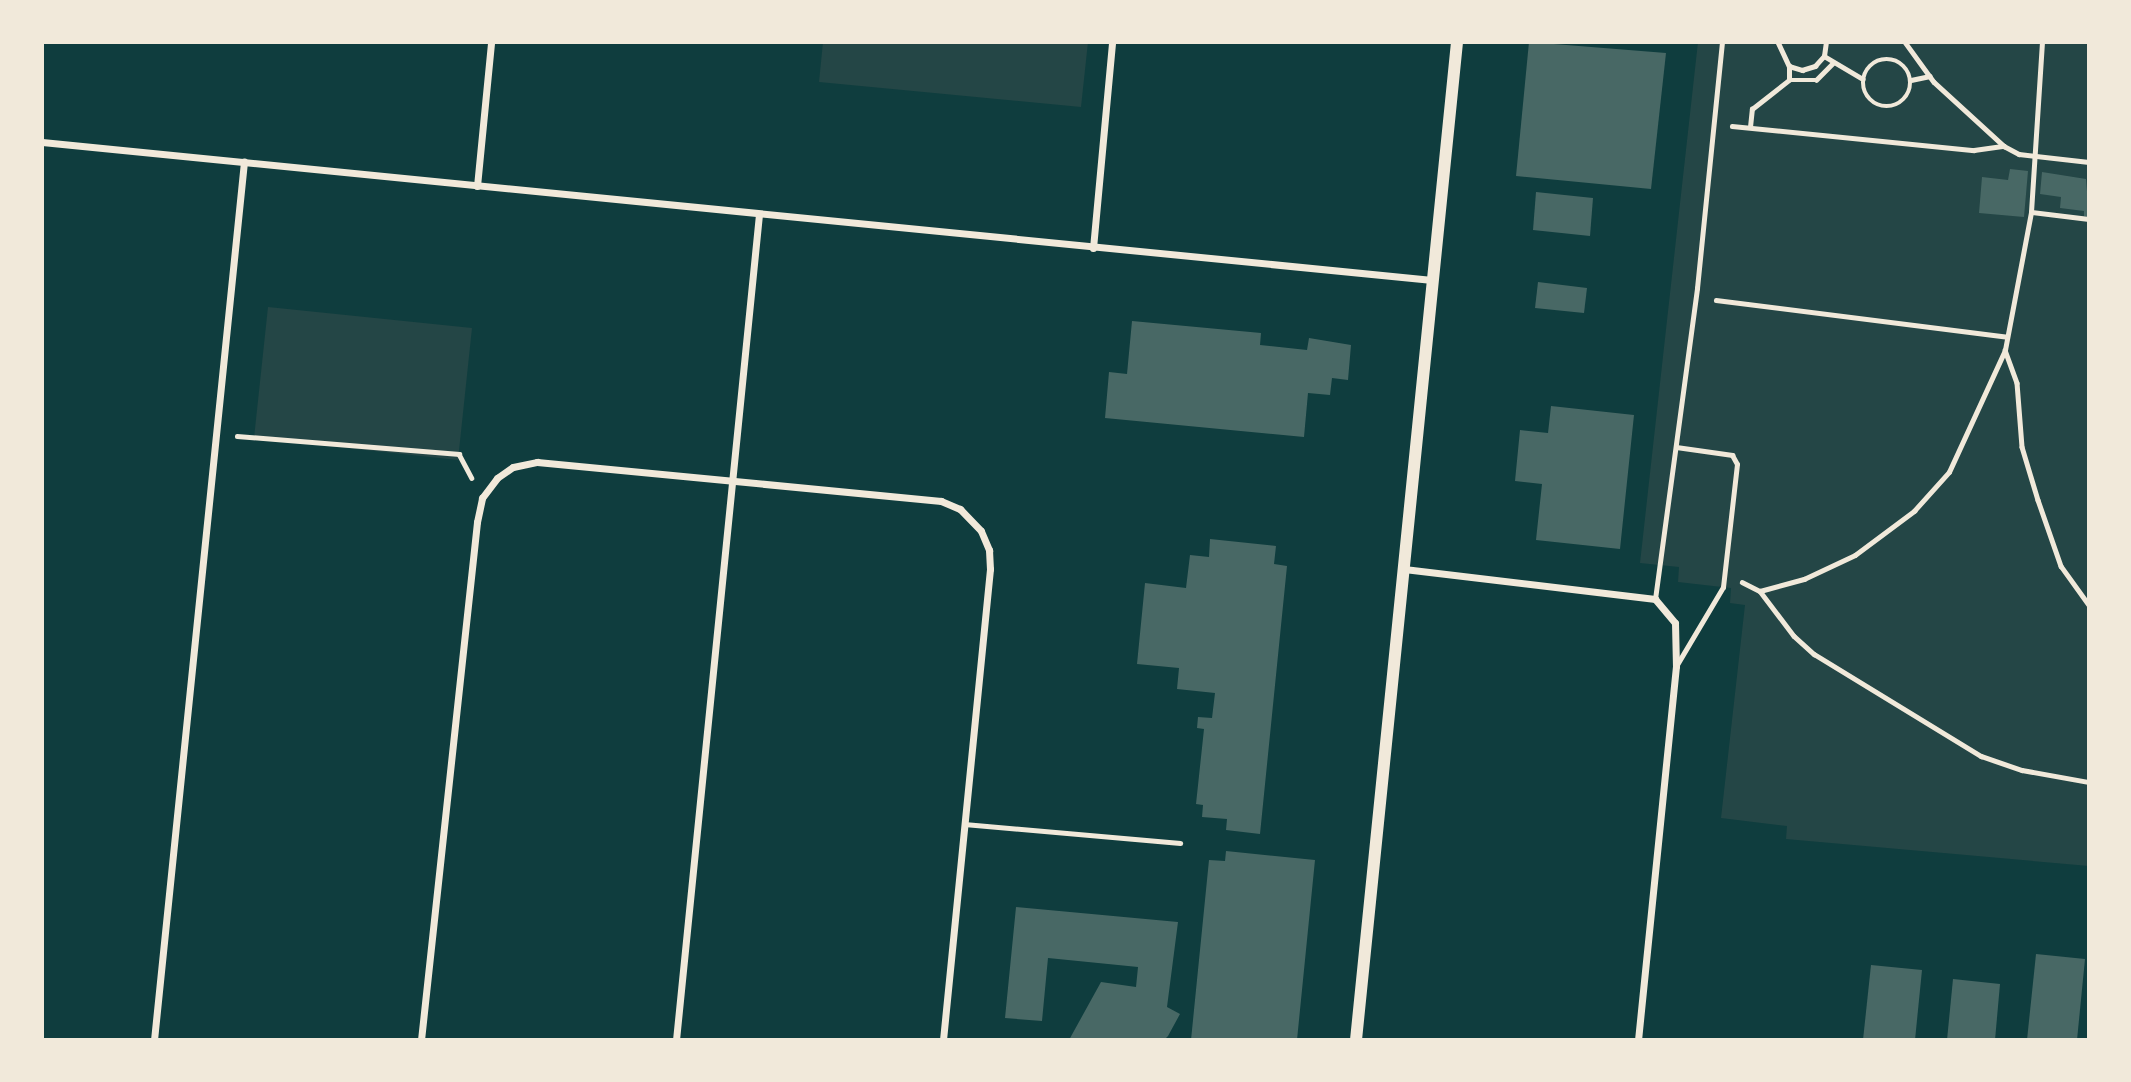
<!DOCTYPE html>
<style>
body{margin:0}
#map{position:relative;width:2131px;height:1082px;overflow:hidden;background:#0f3d3e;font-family:Helvetica,sans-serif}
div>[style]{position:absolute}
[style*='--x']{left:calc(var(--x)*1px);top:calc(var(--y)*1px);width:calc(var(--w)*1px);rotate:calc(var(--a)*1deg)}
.green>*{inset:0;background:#244646}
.building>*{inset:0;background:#486865}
.path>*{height:4.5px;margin:-2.25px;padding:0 2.25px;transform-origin:2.25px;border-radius:2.25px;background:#f1e9da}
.path>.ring{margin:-2.25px;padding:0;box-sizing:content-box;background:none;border:4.5px solid #f1e9da;border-radius:50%}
.service>*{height:5px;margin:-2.5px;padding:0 2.5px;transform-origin:2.5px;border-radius:2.5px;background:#f1e9da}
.minor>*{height:7px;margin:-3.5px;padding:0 3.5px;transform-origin:3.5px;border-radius:3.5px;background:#f1e9da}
.tertiary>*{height:12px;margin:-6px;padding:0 6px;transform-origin:6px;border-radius:6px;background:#f1e9da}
span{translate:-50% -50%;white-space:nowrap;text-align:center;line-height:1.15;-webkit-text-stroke:7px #f1e9da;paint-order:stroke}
.frame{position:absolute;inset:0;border:44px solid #f1e9da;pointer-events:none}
</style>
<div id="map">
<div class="green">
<i style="clip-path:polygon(823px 42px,1088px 42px,1081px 107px,819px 82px)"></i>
<i style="clip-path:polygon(1698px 42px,2089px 42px,2089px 866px,1786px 839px,1787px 826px,1721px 818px,1745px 605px,1730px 603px,1731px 588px,1678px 582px,1679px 567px,1640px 563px)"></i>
<i style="clip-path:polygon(268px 307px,472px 328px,458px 460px,254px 438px)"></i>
</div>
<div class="building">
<i style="clip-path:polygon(1529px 42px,1666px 53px,1651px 189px,1516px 176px)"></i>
<i style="clip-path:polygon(2010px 169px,2028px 171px,2024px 217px,1979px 213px,1982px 177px,2008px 180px)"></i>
<i style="clip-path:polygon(2042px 172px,2086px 179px,2089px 217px,2084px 216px,2084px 211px,2060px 208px,2061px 197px,2040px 194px)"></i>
<i style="clip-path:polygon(1536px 192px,1593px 198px,1590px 236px,1533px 230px)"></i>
<i style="clip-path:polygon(1538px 282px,1587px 288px,1584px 313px,1535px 308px)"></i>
<i style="clip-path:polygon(1132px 321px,1261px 333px,1260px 345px,1307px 350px,1309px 338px,1351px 345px,1348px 380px,1332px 378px,1330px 395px,1308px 393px,1304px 437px,1105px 418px,1109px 372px,1127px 374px)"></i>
<i style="clip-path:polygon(1551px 406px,1634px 415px,1620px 549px,1536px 540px,1542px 484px,1515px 481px,1520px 430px,1548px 433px)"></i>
<i style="clip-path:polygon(1210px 539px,1276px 546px,1274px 564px,1287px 566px,1260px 834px,1226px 830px,1227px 819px,1202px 817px,1203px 805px,1196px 804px,1204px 729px,1197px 728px,1198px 717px,1212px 718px,1215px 693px,1177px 689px,1179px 668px,1137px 664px,1145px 583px,1186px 588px,1190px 555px,1209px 557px)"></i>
<i style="clip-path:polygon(1226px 851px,1315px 860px,1297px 1040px,1191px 1040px,1209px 860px,1225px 861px)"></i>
<i style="clip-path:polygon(1016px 907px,1178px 922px,1167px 1007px,1180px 1014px,1168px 1036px,1164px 1040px,1069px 1040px,1101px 982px,1136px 987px,1138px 967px,1048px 958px,1042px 1021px,1005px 1018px)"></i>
<i style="clip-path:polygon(2036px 954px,2085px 959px,2077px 1040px,2027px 1040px)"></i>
<i style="clip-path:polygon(1871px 965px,1922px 970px,1915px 1040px,1863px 1040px)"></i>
<i style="clip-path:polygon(1953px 979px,2000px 984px,1995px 1040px,1947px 1040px)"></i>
</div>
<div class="path">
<i style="--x:1778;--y:42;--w:26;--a:65"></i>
<i style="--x:1789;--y:66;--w:14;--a:17"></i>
<i style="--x:1802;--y:70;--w:14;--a:-17"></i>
<i style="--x:1815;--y:66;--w:13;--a:-48"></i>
<i style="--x:1824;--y:56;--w:14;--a:-82"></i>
<i style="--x:1905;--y:42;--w:49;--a:54.1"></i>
<i style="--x:1934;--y:82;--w:95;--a:42.4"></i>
<i style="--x:2004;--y:146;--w:17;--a:28"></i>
<i style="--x:2019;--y:154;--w:70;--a:6.5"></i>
<i style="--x:1824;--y:56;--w:45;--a:30.5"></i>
<i class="ring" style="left:1863px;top:59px;width:43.5px;height:43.5px"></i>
<i style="--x:1789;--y:80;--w:27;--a:0"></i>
<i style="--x:1816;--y:80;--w:23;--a:-45"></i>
<i style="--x:1911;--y:80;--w:19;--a:-12"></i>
<i style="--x:1732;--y:126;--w:243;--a:5.7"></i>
<i style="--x:1974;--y:150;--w:30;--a:-8"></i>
<i style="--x:1750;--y:127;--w:18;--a:-84"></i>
<i style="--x:1752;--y:109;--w:47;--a:-38.1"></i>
<i style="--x:1789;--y:80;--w:14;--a:-90"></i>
<i style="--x:2031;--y:212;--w:58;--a:6.9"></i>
<i style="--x:1716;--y:300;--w:293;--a:7.2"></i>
<i style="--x:2005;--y:350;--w:35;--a:70"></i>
<i style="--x:2017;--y:383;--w:64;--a:85.5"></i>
<i style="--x:2022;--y:447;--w:55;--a:73.2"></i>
<i style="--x:2038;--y:500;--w:70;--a:70.8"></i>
<i style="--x:2061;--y:566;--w:48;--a:54.3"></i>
<i style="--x:237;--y:436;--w:223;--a:4.6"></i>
<i style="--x:459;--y:454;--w:27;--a:62"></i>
<i style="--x:1742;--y:582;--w:20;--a:27"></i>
<i style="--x:1760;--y:591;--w:56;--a:52.9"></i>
<i style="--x:1794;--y:636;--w:27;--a:42"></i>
<i style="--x:1814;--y:654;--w:196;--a:31.4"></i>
<i style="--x:1981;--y:756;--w:43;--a:18.9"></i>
<i style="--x:2022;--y:770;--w:68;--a:10.2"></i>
<i style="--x:1760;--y:591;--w:46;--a:-15.3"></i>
<i style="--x:1804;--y:579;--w:56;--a:-25.2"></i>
<i style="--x:1855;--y:555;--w:74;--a:-36.7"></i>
<i style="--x:1914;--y:511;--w:52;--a:-48.1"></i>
<i style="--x:1949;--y:472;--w:134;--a:-65.3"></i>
<i style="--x:2005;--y:350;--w:140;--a:-79.3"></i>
<i style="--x:2031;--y:212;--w:170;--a:-86.3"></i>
</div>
<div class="service">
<i style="--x:1676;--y:447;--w:57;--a:8.1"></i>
<i style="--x:1732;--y:455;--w:10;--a:61"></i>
<i style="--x:1737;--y:464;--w:124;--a:96.5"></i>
<i style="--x:1723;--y:587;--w:92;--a:120.7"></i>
<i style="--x:1655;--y:599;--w:314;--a:-82.3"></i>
<i style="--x:1697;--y:288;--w:247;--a:-84.2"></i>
<i style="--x:964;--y:824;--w:217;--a:5"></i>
</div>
<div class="minor">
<i style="--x:42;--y:142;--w:1397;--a:5.67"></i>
<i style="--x:477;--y:186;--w:145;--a:-84.4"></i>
<i style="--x:1093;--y:248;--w:207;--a:-84.7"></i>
<i style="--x:1404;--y:569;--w:253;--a:6.8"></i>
<i style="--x:1655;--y:599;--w:31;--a:50"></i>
<i style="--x:1675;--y:623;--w:43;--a:88.7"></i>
<i style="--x:1676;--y:666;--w:376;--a:95.8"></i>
<i style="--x:154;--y:1040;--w:883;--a:-84.15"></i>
<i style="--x:421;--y:1040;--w:521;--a:-83.83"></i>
<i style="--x:477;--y:522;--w:25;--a:-78"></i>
<i style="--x:482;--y:498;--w:25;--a:-53"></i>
<i style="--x:497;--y:478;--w:19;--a:-35"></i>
<i style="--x:513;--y:467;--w:25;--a:-12"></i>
<i style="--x:537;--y:462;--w:406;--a:5.5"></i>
<i style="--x:941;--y:501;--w:21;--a:23"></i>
<i style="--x:960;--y:509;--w:30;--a:46"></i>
<i style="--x:981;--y:531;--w:21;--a:67"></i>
<i style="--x:989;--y:550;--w:19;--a:87"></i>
<i style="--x:990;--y:569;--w:473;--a:95.7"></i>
<i style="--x:676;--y:1040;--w:830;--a:-84.26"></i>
</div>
<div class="tertiary">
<i style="--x:1356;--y:1040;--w:1003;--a:-84.22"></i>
</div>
<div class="frame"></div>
</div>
